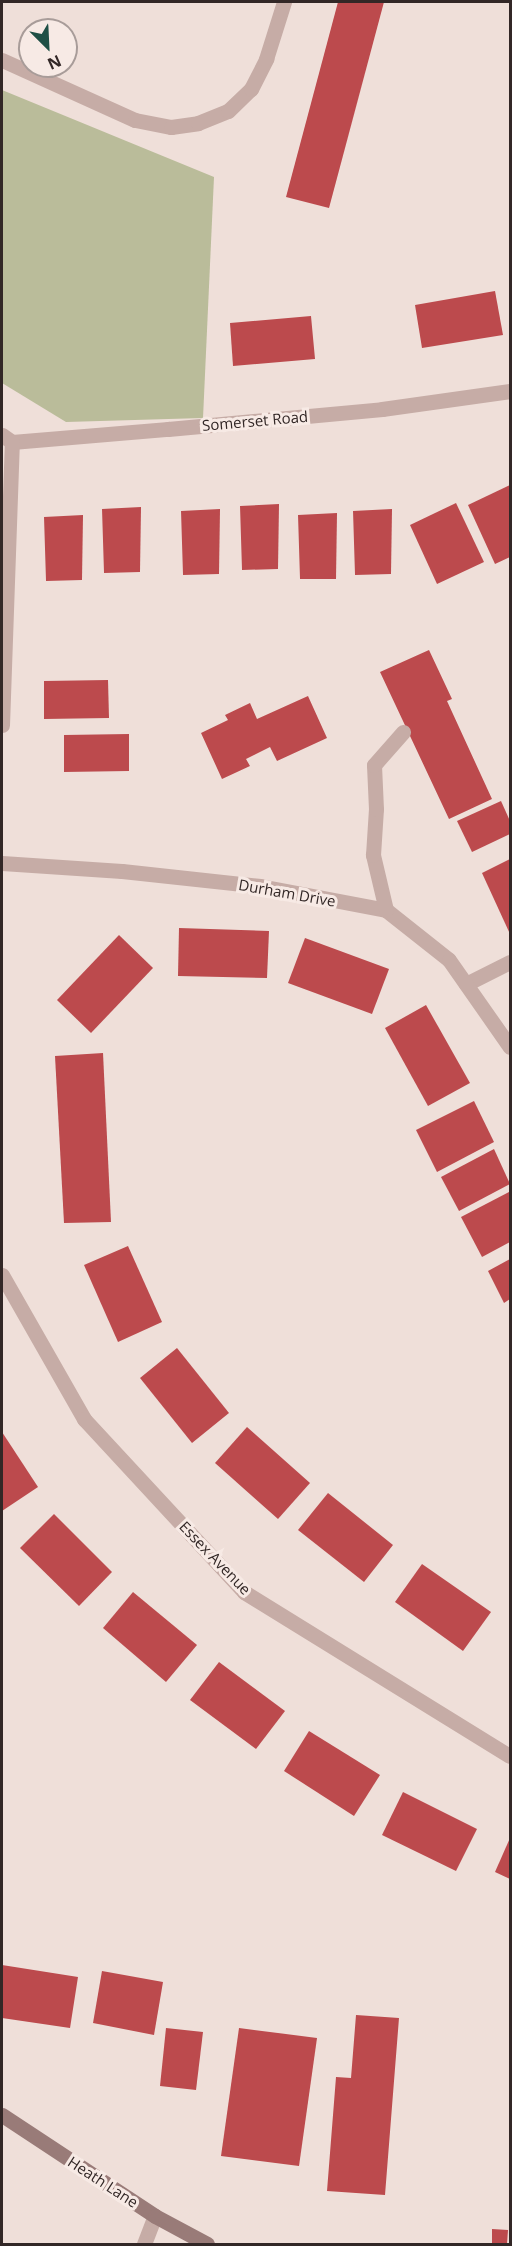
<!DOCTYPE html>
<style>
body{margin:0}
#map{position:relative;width:512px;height:2246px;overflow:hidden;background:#efdfd9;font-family:"Open Sans",sans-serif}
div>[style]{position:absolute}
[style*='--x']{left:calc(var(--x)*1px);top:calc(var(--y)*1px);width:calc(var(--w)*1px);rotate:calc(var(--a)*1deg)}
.green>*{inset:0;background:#babc9a}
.building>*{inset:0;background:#bc4a4d}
.lane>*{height:15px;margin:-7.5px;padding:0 7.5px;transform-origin:7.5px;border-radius:7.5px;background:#c6aca6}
.street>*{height:15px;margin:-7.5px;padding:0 7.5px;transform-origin:7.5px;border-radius:7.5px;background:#c6aca6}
.secondary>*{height:15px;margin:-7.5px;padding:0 7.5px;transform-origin:7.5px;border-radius:7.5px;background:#997b78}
span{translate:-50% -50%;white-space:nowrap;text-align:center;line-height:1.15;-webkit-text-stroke:6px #f7eae5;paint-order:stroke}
.street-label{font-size:15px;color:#322726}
.frame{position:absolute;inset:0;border:3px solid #322726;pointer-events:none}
.north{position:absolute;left:18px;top:18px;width:60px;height:60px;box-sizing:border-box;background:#f7eae5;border:2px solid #a89c99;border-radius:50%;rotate:156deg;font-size:16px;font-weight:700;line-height:24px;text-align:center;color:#322726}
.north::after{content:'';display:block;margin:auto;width:21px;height:27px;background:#1f5046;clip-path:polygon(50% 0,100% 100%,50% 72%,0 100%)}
</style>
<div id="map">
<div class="green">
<i style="clip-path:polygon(2px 90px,214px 177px,203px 418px,66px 422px,2px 383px)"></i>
</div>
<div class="building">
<i style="clip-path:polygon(338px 2px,384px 2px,329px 208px,286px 197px)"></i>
<i style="clip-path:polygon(495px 291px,503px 335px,422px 348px,415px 305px)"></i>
<i style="clip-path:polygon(311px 316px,315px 359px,233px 366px,230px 323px)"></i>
<i style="clip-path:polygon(510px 485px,510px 557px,495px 564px,468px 505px)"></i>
<i style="clip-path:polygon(456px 503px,484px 562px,437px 584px,410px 525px)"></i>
<i style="clip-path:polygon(279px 504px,278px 569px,242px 570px,240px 506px)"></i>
<i style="clip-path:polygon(141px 507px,140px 572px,104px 573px,102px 509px)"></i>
<i style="clip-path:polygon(220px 509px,219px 574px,183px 575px,181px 511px)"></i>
<i style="clip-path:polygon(392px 509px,391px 574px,355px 575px,353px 511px)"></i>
<i style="clip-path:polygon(337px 513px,336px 579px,300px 579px,298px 515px)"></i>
<i style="clip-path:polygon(83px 515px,82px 580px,46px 581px,44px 517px)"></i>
<i style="clip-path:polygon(429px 650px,452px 699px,447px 701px,492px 799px,449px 819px,380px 672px)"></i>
<i style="clip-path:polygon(108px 680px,109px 718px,44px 719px,44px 681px)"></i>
<i style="clip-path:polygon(308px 696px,327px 738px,277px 761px,270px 747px,246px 759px,250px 766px,222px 779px,201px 733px,228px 720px,225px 715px,250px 703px,257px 719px)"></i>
<i style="clip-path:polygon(129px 734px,129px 771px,64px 772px,64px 735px)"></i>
<i style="clip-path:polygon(501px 801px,510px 821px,510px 834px,472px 852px,457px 821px)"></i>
<i style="clip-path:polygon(510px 859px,510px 934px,482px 873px)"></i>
<i style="clip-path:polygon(179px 928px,269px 931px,267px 978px,178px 976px)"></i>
<i style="clip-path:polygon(119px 935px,153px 968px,91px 1033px,57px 1000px)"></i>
<i style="clip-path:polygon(305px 938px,389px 969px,372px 1014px,288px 983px)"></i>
<i style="clip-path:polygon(426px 1005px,470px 1083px,428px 1106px,385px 1028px)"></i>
<i style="clip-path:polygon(103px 1053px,111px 1222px,64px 1223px,55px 1056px)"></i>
<i style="clip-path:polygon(474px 1101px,494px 1142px,437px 1172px,416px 1130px)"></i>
<i style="clip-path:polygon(494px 1149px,510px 1184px,459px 1211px,441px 1177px)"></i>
<i style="clip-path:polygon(509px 1192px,510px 1242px,482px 1257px,461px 1217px)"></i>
<i style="clip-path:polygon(128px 1246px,162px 1322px,118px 1342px,84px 1265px)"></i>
<i style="clip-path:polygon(510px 1259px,510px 1299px,504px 1303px,488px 1271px)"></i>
<i style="clip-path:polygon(177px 1348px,229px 1413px,192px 1443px,140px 1378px)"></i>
<i style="clip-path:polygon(247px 1427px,310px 1483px,278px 1519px,215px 1463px)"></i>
<i style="clip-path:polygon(2px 1432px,38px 1487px,2px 1511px)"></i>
<i style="clip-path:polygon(328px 1493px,393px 1545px,364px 1582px,298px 1530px)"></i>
<i style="clip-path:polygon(54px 1514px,112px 1572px,79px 1606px,20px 1548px)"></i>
<i style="clip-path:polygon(422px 1564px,491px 1612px,463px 1651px,395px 1602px)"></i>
<i style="clip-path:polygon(133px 1592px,197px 1645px,166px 1682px,103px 1628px)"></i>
<i style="clip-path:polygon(219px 1662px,285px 1711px,256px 1749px,190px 1700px)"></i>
<i style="clip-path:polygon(309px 1731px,380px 1775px,354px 1816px,284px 1771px)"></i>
<i style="clip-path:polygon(403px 1792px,477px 1829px,456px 1871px,382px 1835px)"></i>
<i style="clip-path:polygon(510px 1838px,510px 1879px,495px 1872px)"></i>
<i style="clip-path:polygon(2px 1965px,78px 1977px,70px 2028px,2px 2018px)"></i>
<i style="clip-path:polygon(102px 1971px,163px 1982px,154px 2035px,93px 2023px)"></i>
<i style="clip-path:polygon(356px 2015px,399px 2018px,385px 2195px,327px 2191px,336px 2077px,351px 2078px)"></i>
<i style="clip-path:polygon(166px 2028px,203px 2032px,196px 2090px,160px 2086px)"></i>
<i style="clip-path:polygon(239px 2028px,317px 2038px,299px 2166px,221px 2156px)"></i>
<i style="clip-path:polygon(492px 2229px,508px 2230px,507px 2244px,492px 2244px)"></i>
</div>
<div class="lane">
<i style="--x:466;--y:984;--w:49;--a:-26.6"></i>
<i style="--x:144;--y:2244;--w:30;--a:-69"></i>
</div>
<div class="street">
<i style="--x:2;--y:60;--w:146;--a:24.3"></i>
<i style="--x:135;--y:120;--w:37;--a:11"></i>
<i style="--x:171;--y:127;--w:27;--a:-8"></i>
<i style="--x:198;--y:123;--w:32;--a:-22"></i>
<i style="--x:228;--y:111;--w:32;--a:-44"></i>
<i style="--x:251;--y:89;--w:34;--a:-63"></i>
<i style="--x:266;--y:59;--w:60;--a:-72.5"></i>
<i style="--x:2;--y:435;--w:12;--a:35"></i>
<i style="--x:12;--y:442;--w:157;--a:-4.8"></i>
<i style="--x:168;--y:429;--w:215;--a:-5.3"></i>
<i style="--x:382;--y:409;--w:129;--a:-8"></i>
<i style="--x:2;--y:725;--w:283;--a:-88"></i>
<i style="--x:2;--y:863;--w:120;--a:3.8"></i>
<i style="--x:122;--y:871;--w:139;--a:6.2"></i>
<i style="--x:260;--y:886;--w:128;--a:10.8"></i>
<i style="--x:386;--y:910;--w:80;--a:38.4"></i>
<i style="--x:449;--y:960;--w:106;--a:55"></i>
<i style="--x:386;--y:910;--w:57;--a:-103.3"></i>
<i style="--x:373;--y:855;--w:46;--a:-86.3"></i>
<i style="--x:376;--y:809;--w:44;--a:-92.6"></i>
<i style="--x:374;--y:765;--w:44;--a:-48.7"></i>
<i style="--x:2;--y:1275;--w:166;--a:60.3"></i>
<i style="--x:84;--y:1419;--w:236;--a:47.2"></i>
<i style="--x:244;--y:1592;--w:312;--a:31.7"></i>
</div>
<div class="secondary">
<i style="--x:2;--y:2115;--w:183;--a:33.4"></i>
<i style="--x:155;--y:2216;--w:59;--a:28.3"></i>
</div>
<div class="street-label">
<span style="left:255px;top:421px;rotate:-5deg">Somerset Road</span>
<span style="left:287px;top:893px;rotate:10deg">Durham Drive</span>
<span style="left:215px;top:1558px;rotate:46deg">Essex Avenue</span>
<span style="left:103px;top:2182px;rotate:33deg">Heath Lane</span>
</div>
<div class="frame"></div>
<div class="north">N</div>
</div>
